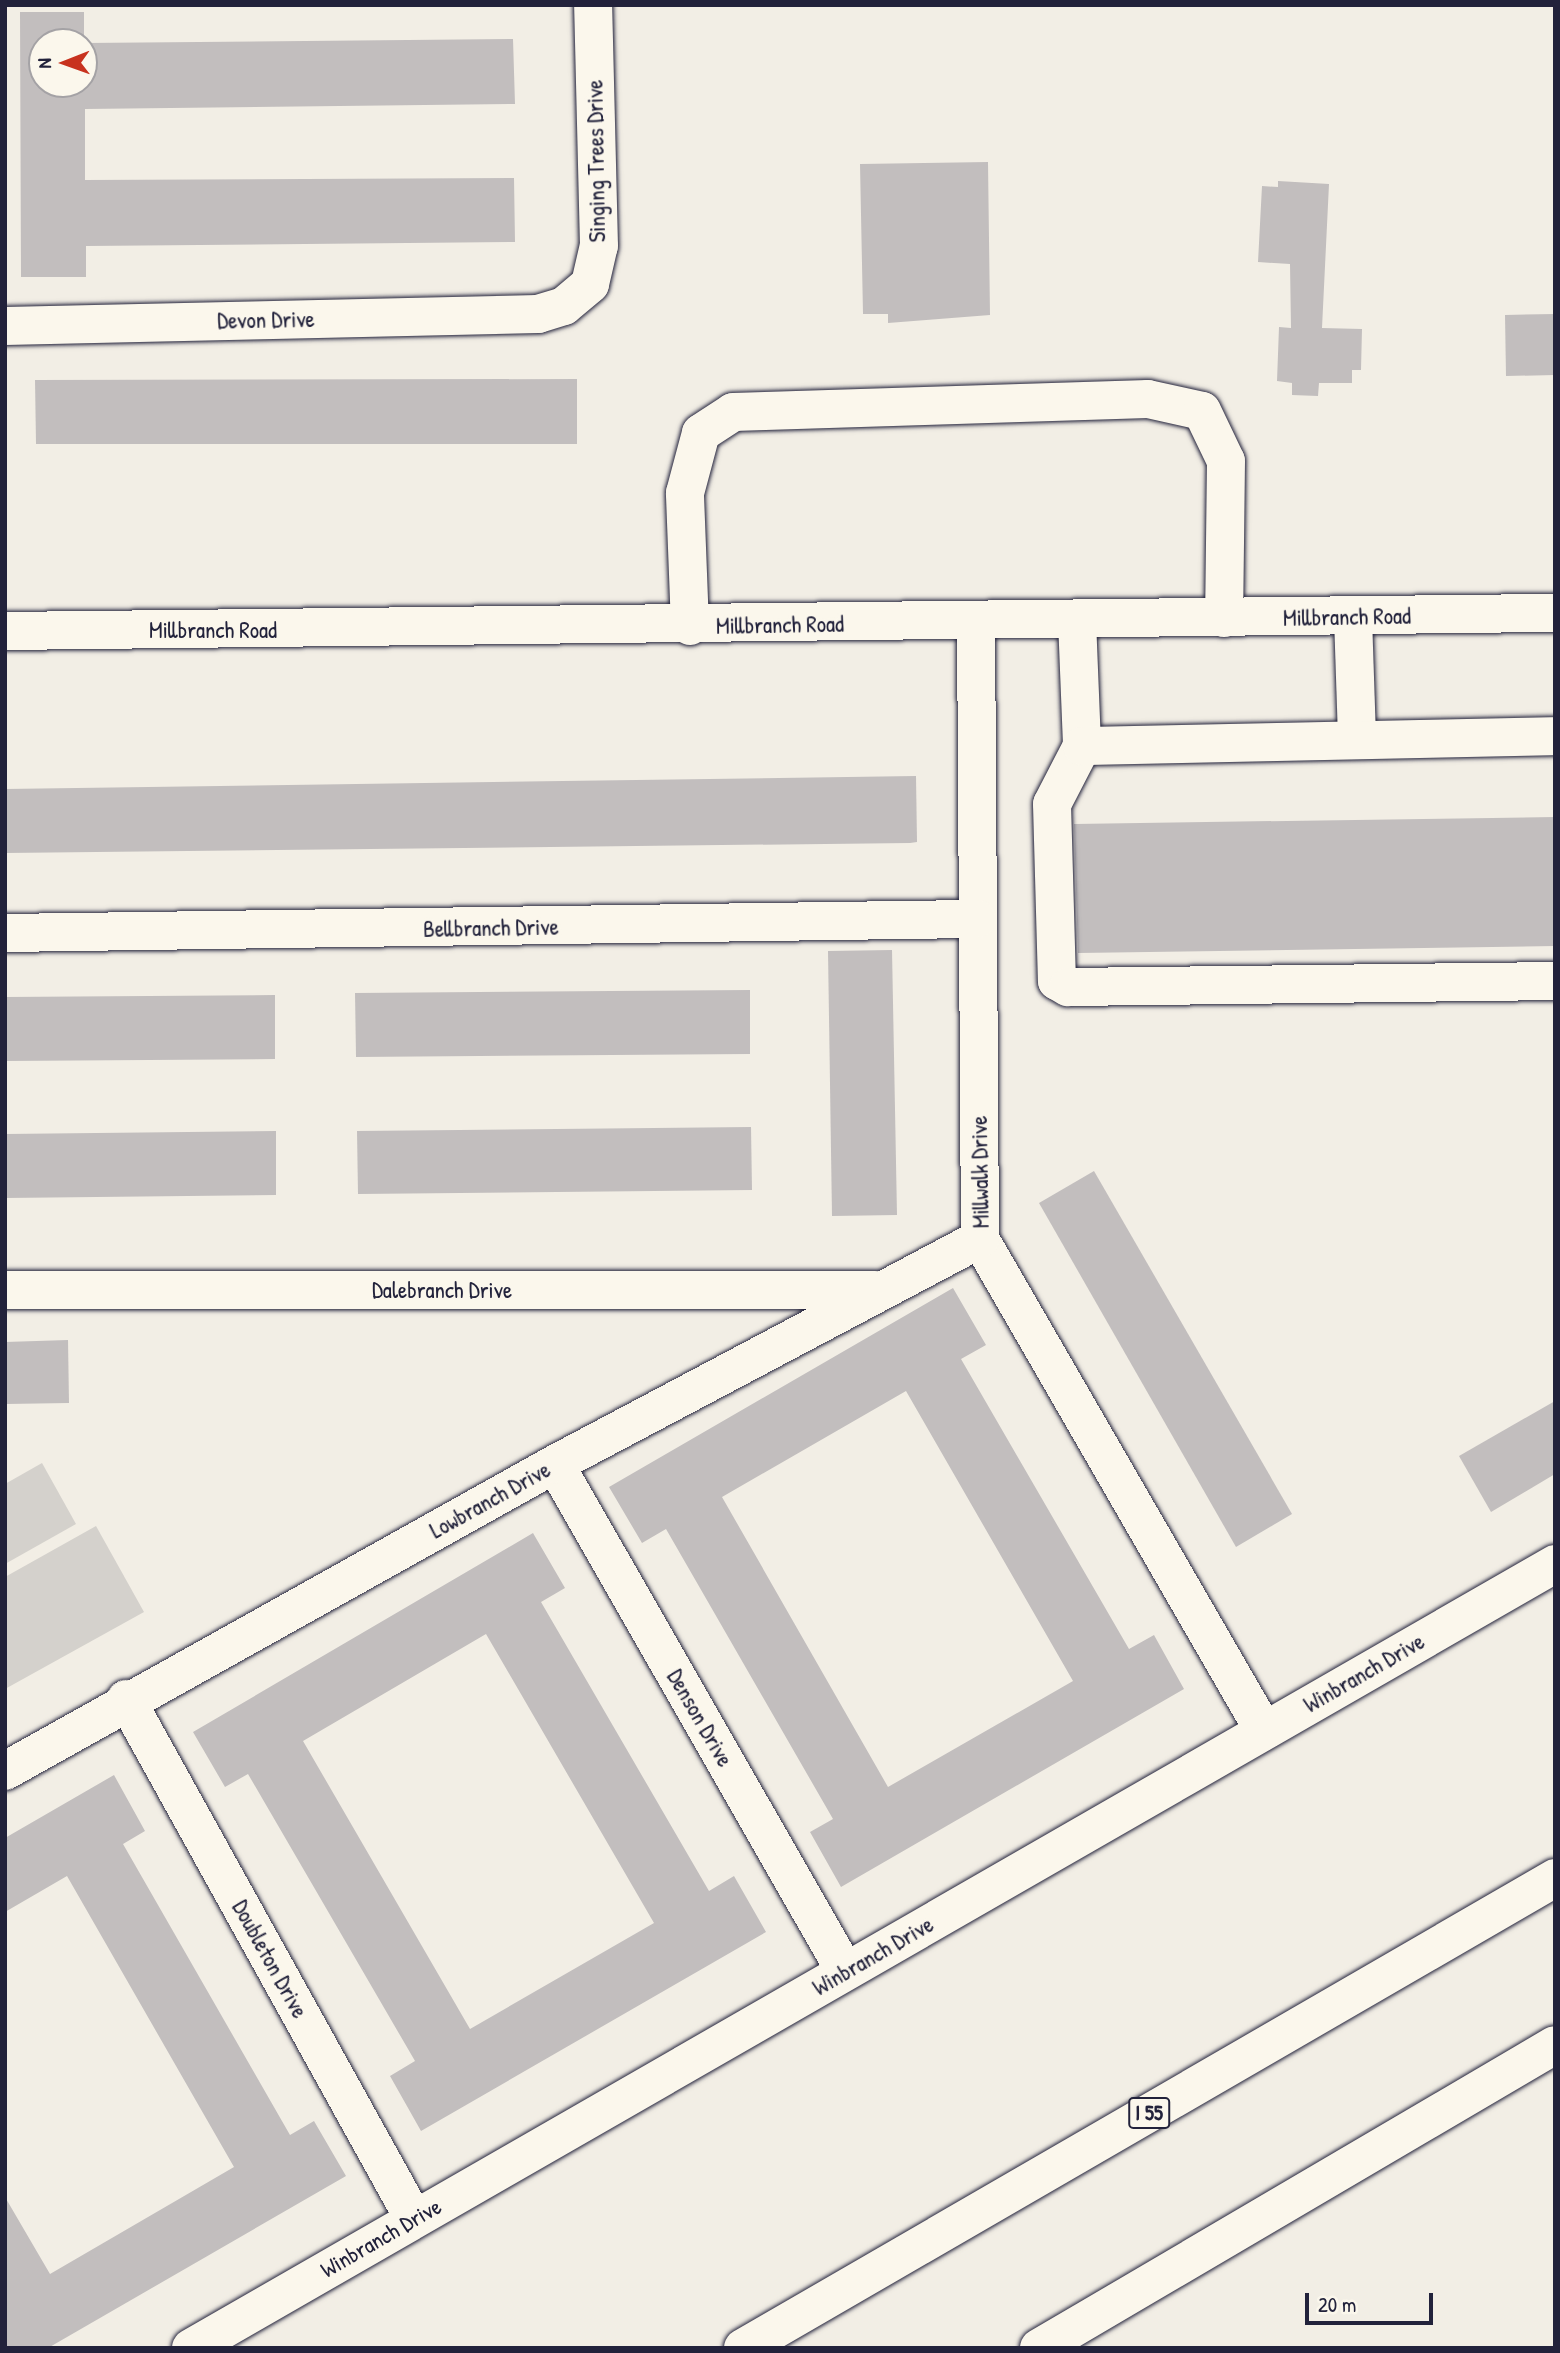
<!DOCTYPE html>
<style>
body{margin:0}
#map{position:relative;width:1560px;height:2353px;overflow:hidden;background:#f2eee5;font-family:"Patrick Hand",sans-serif}
div>[style]{position:absolute}
[style*='--x']{left:calc(var(--x)*1px);top:calc(var(--y)*1px);width:calc(var(--w)*1px);rotate:calc(var(--a)*1deg)}
.green>*{inset:0;background:#d4d1cc}
.building>*{inset:0;background:#c2bebe}
.roads{filter:drop-shadow(0 0 2px #22223b) drop-shadow(0 0 2px #22223b)}
.minor>*{height:38px;margin:-19px;padding:0 19px;transform-origin:19px;border-radius:19px;background:#fbf7ec}
.major>*{height:38px;margin:-19px;padding:0 19px;transform-origin:19px;border-radius:19px;background:#fbf7ec}
.highway>*{height:38px;margin:-19px;padding:0 19px;transform-origin:19px;border-radius:19px;background:#fbf7ec}
span{translate:-50% -50%;white-space:nowrap;text-align:center;line-height:1.15;-webkit-text-stroke:6px #fbf7ec;paint-order:stroke}
.shield-label span{padding:2px 5px;background:#fbf7ec;border:2px solid;border-radius:5px;-webkit-text-stroke-width:0}
.shield-label{font-size:21px;color:#22223b;font-weight:700}
.street-label{font-size:23px;color:#22223b}
.frame{position:absolute;inset:0;border:7px solid #22223b;pointer-events:none}
.north{position:absolute;left:28px;top:28px;width:70px;height:70px;box-sizing:border-box;background:#fbf7ec;border:2px solid #a4a2a5;border-radius:50%;rotate:269deg;font-size:19px;font-weight:700;line-height:28px;text-align:center;color:#22223b}
.north::after{content:'';display:block;margin:auto;width:24px;height:32px;background:#c8321e;clip-path:polygon(50% 0,100% 100%,50% 72%,0 100%)}
.scale{position:absolute;left:1305px;top:2293px;width:128px;height:32px;box-sizing:border-box;border:4px solid #22223b;border-top:0;padding-left:9px;font-size:21px;line-height:24px;white-space:nowrap;color:#22223b;-webkit-text-stroke:5px #fbf7ec;paint-order:stroke}
</style>
<div id="map">
<div class="green">
<i style="clip-path:polygon(42px 1463px,76px 1524px,5px 1564px,5px 1484px)"></i>
<i style="clip-path:polygon(96px 1526px,144px 1612px,5px 1689px,5px 1577px)"></i>
</div>
<div class="building">
<i style="clip-path:polygon(evenodd,20px 12px,84px 12px,84px 43px,513px 39px,515px 104px,85px 109px,85px 180px,514px 178px,515px 242px,86px 246px,86px 277px,21px 277px,20px 12px,42px 42px,84px 42px,84px 84px,42px 84px,42px 42px)"></i>
<i style="clip-path:polygon(988px 162px,990px 315px,888px 323px,888px 314px,863px 314px,860px 164px)"></i>
<i style="clip-path:polygon(1278px 181px,1329px 184px,1322px 328px,1362px 329px,1361px 370px,1352px 370px,1352px 383px,1319px 383px,1318px 396px,1292px 395px,1292px 383px,1277px 381px,1279px 327px,1291px 328px,1290px 264px,1258px 262px,1262px 186px,1278px 187px)"></i>
<i style="clip-path:polygon(1555px 314px,1555px 375px,1506px 376px,1505px 315px)"></i>
<i style="clip-path:polygon(577px 379px,577px 444px,36px 444px,35px 380px)"></i>
<i style="clip-path:polygon(916px 776px,917px 842px,910px 843px,5px 853px,5px 789px)"></i>
<i style="clip-path:polygon(1555px 817px,1555px 946px,1078px 953px,1074px 824px)"></i>
<i style="clip-path:polygon(892px 950px,897px 1215px,832px 1216px,828px 951px)"></i>
<i style="clip-path:polygon(750px 990px,750px 1054px,356px 1057px,355px 993px)"></i>
<i style="clip-path:polygon(275px 995px,275px 1059px,5px 1061px,5px 997px)"></i>
<i style="clip-path:polygon(751px 1127px,752px 1190px,358px 1194px,357px 1131px)"></i>
<i style="clip-path:polygon(276px 1131px,276px 1195px,5px 1198px,5px 1134px)"></i>
<i style="clip-path:polygon(1094px 1171px,1292px 1514px,1236px 1547px,1039px 1203px)"></i>
<i style="clip-path:polygon(evenodd,953px 1288px,986px 1345px,961px 1359px,1129px 1649px,1154px 1635px,1184px 1689px,841px 1887px,810px 1832px,833px 1819px,666px 1529px,642px 1543px,609px 1487px,953px 1288px,906px 1391px,1073px 1681px,888px 1787px,722px 1497px,906px 1391px)"></i>
<i style="clip-path:polygon(68px 1340px,69px 1403px,6px 1404px,5px 1342px)"></i>
<i style="clip-path:polygon(1555px 1401px,1555px 1474px,1491px 1512px,1459px 1456px)"></i>
<i style="clip-path:polygon(evenodd,533px 1533px,565px 1588px,541px 1602px,709px 1891px,734px 1876px,766px 1932px,421px 2131px,390px 2076px,415px 2061px,248px 1774px,225px 1787px,193px 1732px,533px 1533px,486px 1634px,654px 1923px,470px 2029px,303px 1741px,486px 1634px)"></i>
<i style="clip-path:polygon(114px 1775px,145px 1831px,123px 1844px,290px 2135px,314px 2121px,346px 2176px,48px 2348px,5px 2348px,5px 2197px,50px 2274px,234px 2167px,67px 1876px,5px 1912px,5px 1838px)"></i>
</div>
<div class="roads">
<div class="minor">
<i style="--x:5;--y:326;--w:533;--a:-1.29"></i>
<i style="--x:538;--y:314;--w:27;--a:-17"></i>
<i style="--x:564;--y:306;--w:34;--a:-40"></i>
<i style="--x:590;--y:284;--w:39;--a:-77"></i>
<i style="--x:599;--y:246;--w:241;--a:-91.4"></i>
<i style="--x:1353;--y:617;--w:123;--a:88.1"></i>
<i style="--x:1077;--y:620;--w:126;--a:87.7"></i>
<i style="--x:1082;--y:746;--w:65;--a:117.3"></i>
<i style="--x:1052;--y:804;--w:177;--a:88.4"></i>
<i style="--x:1057;--y:981;--w:13;--a:29"></i>
<i style="--x:1068;--y:987;--w:487;--a:-0.7"></i>
<i style="--x:976;--y:622;--w:617;--a:89.63"></i>
<i style="--x:980;--y:1239;--w:568;--a:60"></i>
<i style="--x:690;--y:626;--w:133;--a:-92.2"></i>
<i style="--x:685;--y:493;--w:62;--a:-75.1"></i>
<i style="--x:701;--y:433;--w:38;--a:-33"></i>
<i style="--x:733;--y:412;--w:415;--a:-1.8"></i>
<i style="--x:1148;--y:399;--w:55;--a:12.5"></i>
<i style="--x:1202;--y:411;--w:55;--a:64.4"></i>
<i style="--x:1226;--y:461;--w:157;--a:90.7"></i>
<i style="--x:1082;--y:746;--w:473;--a:-1.2"></i>
<i style="--x:5;--y:933;--w:972;--a:-0.83"></i>
<i style="--x:5;--y:1290;--w:870;--a:0"></i>
<i style="--x:555;--y:1464;--w:584;--a:60.23"></i>
<i style="--x:126;--y:1699;--w:594;--a:61.02"></i>
<i style="--x:5;--y:1771;--w:630;--a:-29.17"></i>
<i style="--x:555;--y:1464;--w:481;--a:-27.9"></i>
<i style="--x:191;--y:2348;--w:1573;--a:-29.89"></i>
</div>
<div class="major">
<i style="--x:5;--y:631;--w:1550;--a:-0.67"></i>
</div>
<div class="highway">
<i style="--x:743;--y:2348;--w:938;--a:-30.06"></i>
<i style="--x:1039;--y:2348;--w:598;--a:-30.42"></i>
</div>
</div>
<div class="shield-label">
<span style="left:1149px;top:2113px">I 55</span>
</div>
<div class="street-label">
<span style="left:596px;top:161px;rotate:-91deg">Singing Trees Drive</span>
<span style="left:266px;top:320px;rotate:-1deg">Devon Drive</span>
<span style="left:1347px;top:617px;rotate:-1deg">Millbranch Road</span>
<span style="left:780px;top:625px;rotate:-1deg">Millbranch Road</span>
<span style="left:213px;top:630px">Millbranch Road</span>
<span style="left:491px;top:928px;rotate:-1deg">Bellbranch Drive</span>
<span style="left:980px;top:1172px;rotate:-91deg">Millwalk Drive</span>
<span style="left:442px;top:1290px">Dalebranch Drive</span>
<span style="left:490px;top:1500px;rotate:-29deg">Lowbranch Drive</span>
<span style="left:1364px;top:1673px;rotate:-30deg">Winbranch Drive</span>
<span style="left:700px;top:1718px;rotate:60deg">Denson Drive</span>
<span style="left:873px;top:1956px;rotate:-30deg">Winbranch Drive</span>
<span style="left:270px;top:1959px;rotate:61deg">Doubleton Drive</span>
<span style="left:381px;top:2238px;rotate:-30deg">Winbranch Drive</span>
</div>
<div class="frame"></div>
<div class="north">N</div>
<div class="scale">20 m</div>
</div>
